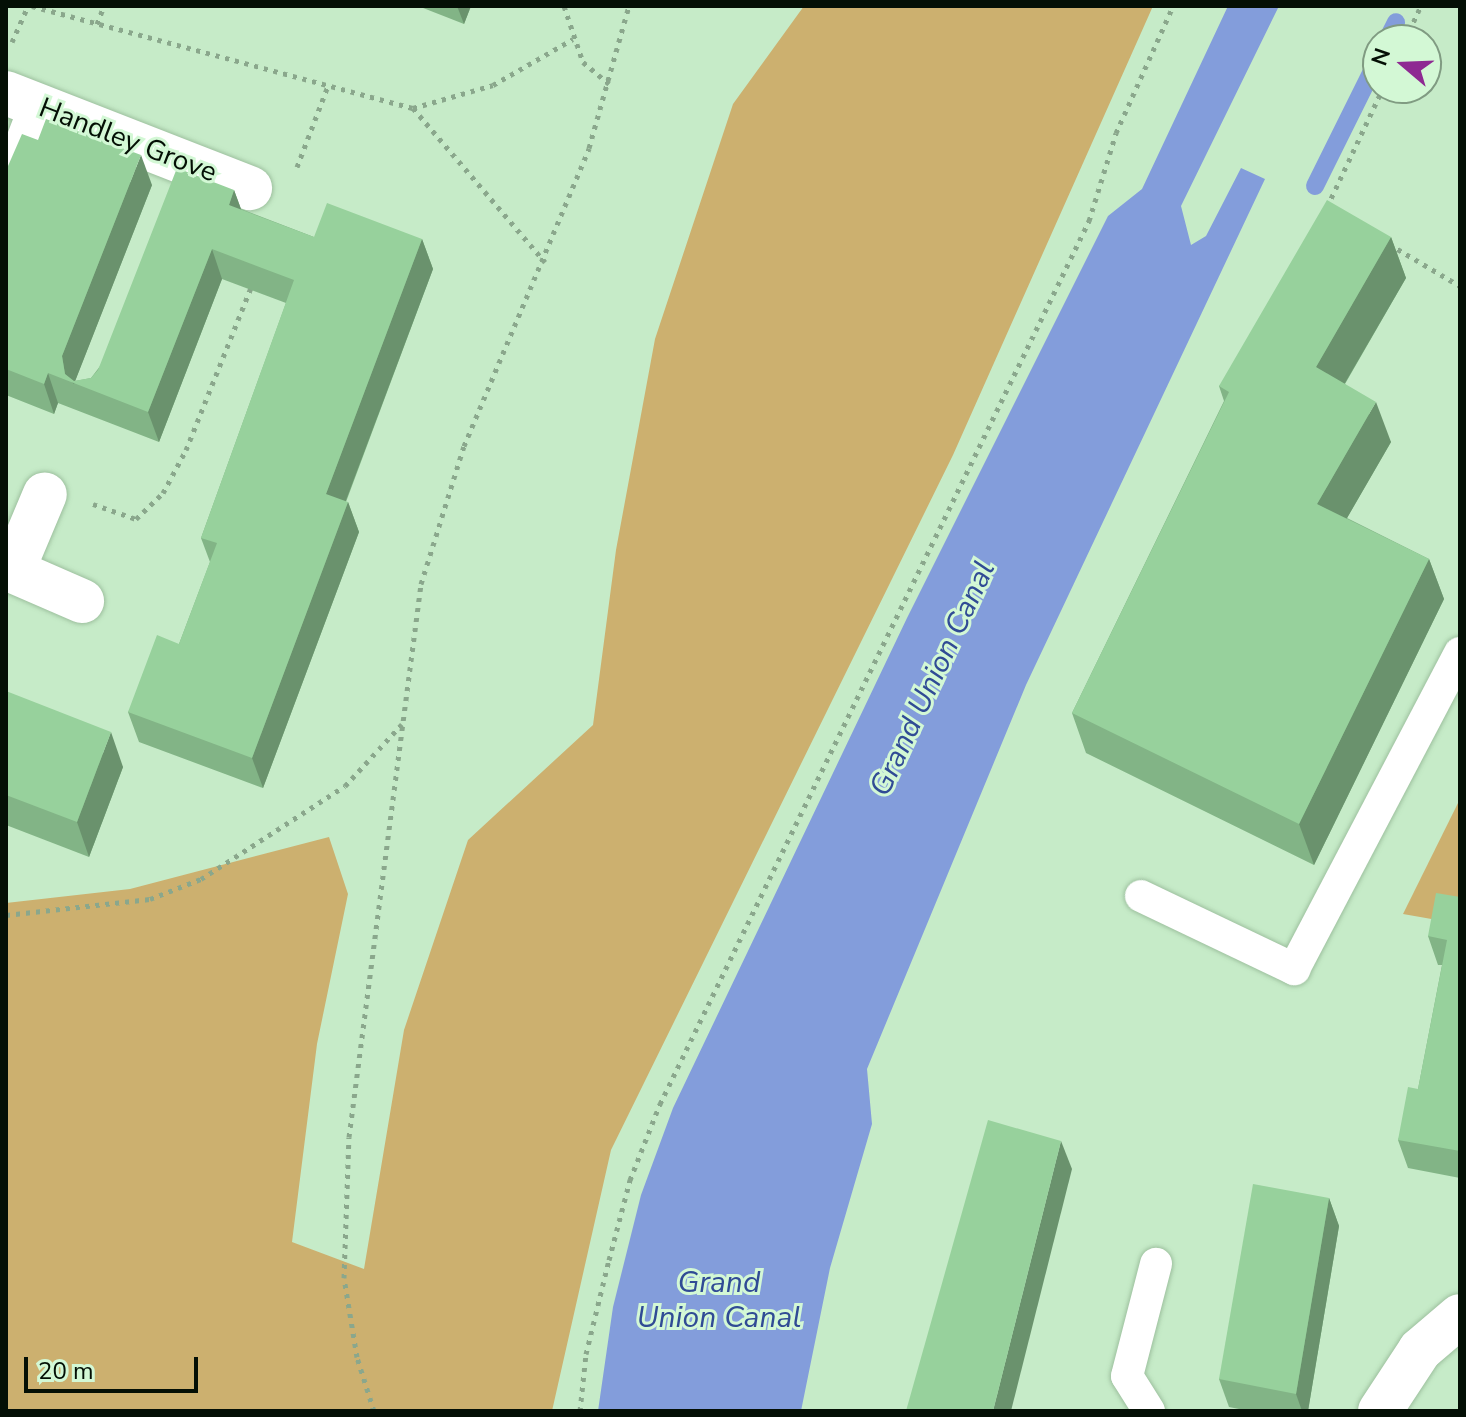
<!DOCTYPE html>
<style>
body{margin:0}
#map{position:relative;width:1466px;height:1417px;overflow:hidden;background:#c6ebc8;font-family:"Nunito Sans",sans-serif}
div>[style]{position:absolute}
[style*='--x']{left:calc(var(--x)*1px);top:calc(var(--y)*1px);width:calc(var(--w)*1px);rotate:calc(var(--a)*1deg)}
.green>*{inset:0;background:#ccb06f}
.water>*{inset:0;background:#839ddb}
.stream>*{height:18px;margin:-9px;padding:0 9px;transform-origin:9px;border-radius:9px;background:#839ddb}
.path>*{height:5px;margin-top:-2.5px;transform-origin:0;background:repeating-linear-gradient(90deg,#8aa78c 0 4px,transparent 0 10px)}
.roads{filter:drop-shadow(0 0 2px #9dc09e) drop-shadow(0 0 2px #9dc09e)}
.lane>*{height:32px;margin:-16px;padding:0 16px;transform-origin:16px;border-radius:16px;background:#fff}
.street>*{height:44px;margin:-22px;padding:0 22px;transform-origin:22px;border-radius:22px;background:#fff}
.wall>*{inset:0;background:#82b486}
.shaded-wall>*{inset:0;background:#6a926d}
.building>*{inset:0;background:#97d19c}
span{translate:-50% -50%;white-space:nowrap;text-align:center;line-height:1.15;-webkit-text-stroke:6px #d3f8d5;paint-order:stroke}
.street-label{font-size:28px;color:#040f05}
.water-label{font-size:30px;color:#304b95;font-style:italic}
.frame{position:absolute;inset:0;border:8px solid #040f05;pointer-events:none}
.north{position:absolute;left:1362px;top:24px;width:80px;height:80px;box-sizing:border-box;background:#d3f8d5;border:2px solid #809b82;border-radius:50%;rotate:289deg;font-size:22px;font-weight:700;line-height:32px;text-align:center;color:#040f05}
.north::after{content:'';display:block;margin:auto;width:28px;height:36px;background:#8e2a92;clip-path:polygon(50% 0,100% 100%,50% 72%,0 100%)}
.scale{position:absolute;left:24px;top:1357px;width:174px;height:36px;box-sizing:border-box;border:4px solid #040f05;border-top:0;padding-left:10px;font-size:24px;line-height:28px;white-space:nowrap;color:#040f05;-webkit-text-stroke:6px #d3f8d5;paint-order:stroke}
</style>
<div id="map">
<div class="green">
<i style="clip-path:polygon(804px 6px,1153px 6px,953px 455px,611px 1150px,552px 1411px,6px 1411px,6px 903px,130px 889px,329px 837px,348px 894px,317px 1044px,292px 1242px,364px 1269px,404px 1030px,468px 840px,593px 725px,616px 550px,655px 339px,733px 104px)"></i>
<i style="clip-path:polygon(1460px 799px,1460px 924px,1403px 914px)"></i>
</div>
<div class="water">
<i style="clip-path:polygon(1228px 6px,1279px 6px,1181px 206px,1191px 245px,1206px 236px,1241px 168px,1265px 179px,1026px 685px,867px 1069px,872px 1124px,830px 1268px,801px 1411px,598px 1411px,613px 1307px,641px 1195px,673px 1108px,907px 618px,1108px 216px,1142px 189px)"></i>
</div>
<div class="stream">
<i style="--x:1387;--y:40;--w:20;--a:-63"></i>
<i style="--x:1315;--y:186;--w:142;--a:-63.6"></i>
</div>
<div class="path">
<i style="--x:32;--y:6;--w:394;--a:15"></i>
<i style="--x:413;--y:108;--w:203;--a:49.4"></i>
<i style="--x:564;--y:6;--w:59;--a:71.3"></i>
<i style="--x:583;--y:62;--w:34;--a:40"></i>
<i style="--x:97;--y:24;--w:19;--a:-69"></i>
<i style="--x:1405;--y:40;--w:38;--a:-65"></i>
<i style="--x:12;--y:42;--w:39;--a:-66"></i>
<i style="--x:413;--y:108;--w:83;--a:-16"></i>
<i style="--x:493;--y:85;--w:92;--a:-29.9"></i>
<i style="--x:297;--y:167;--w:87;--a:-69.1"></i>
<i style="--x:1327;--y:207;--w:132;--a:-64.8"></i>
<i style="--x:1389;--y:244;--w:82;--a:30.6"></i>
<i style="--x:93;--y:504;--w:46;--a:19.2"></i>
<i style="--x:136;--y:519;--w:37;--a:-44"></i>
<i style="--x:163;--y:493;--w:49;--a:-61.9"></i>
<i style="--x:186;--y:450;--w:178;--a:-68.2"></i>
<i style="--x:6;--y:915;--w:145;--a:-6.3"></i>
<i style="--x:150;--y:899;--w:55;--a:-21.4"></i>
<i style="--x:201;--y:879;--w:171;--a:-32.9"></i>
<i style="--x:345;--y:786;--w:84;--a:-47.4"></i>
<i style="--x:374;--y:1411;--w:57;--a:-107.5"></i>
<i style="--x:357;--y:1357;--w:80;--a:-99.3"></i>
<i style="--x:344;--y:1278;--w:141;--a:-88"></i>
<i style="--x:349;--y:1137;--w:558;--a:-82.58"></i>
<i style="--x:421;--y:584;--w:145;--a:-72.7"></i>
<i style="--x:464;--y:446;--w:323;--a:-67.2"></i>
<i style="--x:589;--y:148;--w:148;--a:-74.3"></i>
<i style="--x:580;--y:1411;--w:57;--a:-84"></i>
<i style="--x:586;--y:1354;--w:97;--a:-76.3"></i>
<i style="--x:609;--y:1260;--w:83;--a:-75.3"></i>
<i style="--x:630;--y:1180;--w:82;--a:-68.5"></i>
<i style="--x:660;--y:1104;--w:982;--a:-64.09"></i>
<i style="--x:1089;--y:221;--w:92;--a:-72.9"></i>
<i style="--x:1116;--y:133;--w:139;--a:-65.8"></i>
</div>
<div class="roads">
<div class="lane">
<i style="--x:6;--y:182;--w:84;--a:-69"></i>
<i style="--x:1141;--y:896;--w:170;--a:25.5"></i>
<i style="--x:1294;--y:969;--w:357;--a:-62.3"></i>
<i style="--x:1149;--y:1411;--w:41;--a:-122.2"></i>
<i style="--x:1127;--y:1376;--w:116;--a:-75.5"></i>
</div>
<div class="street">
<i style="--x:6;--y:93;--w:262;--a:21.3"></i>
<i style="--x:6;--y:568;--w:83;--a:23.5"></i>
<i style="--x:13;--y:570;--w:82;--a:-67.2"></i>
<i style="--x:1380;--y:1411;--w:73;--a:-56.7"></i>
<i style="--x:1420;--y:1350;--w:52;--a:-40.4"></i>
</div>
</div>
<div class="wall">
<i style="clip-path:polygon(418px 6px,471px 6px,464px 24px)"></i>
<i style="clip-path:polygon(6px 167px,152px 185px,75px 381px,91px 378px,234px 190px,241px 209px,314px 237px,422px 239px,433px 269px,346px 502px,348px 502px,359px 532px,263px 788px,139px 742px,128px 712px,179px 644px,210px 562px,201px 538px,286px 303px,222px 279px,159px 442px,58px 403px,54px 414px,6px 395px)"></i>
<i style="clip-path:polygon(1391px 237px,1406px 278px,1345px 384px,1391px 442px,1347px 518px,1429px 559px,1444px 599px,1314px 865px,1086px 753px,1072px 713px,1224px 401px,1219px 386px)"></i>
<i style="clip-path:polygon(6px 691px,123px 767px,89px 857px,6px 825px)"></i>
<i style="clip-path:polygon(1460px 897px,1460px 1178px,1408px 1168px,1398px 1140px,1418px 1089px,1442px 965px,1438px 965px,1428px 936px)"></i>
<i style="clip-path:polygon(1329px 1198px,1339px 1226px,1308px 1411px,1249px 1411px,1229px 1407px,1219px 1379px)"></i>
</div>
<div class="shaded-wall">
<i style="clip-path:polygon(457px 6px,471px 6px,464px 24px)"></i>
<i style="clip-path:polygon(141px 155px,152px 185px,74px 384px,65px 374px,62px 356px)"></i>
<i style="clip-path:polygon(234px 190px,245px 220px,229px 205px)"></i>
<i style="clip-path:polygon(1391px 237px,1406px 278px,1331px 407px,1316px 367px)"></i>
<i style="clip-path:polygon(422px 239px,433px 269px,337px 524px,326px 494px)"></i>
<i style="clip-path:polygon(212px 249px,222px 279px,159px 442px,148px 412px)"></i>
<i style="clip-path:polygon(48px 373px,58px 403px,54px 414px,44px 384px)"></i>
<i style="clip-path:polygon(1376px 402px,1391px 442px,1332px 544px,1317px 504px)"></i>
<i style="clip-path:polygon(348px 502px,359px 532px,263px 788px,252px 758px)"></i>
<i style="clip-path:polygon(1429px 559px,1444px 599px,1314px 865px,1299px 824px)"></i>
<i style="clip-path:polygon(111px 732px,123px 767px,89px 857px,77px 822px)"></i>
<i style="clip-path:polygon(1061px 1141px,1072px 1169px,1011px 1411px,993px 1411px)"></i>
<i style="clip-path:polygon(1329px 1198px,1339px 1226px,1308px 1411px,1302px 1411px,1296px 1394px)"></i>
</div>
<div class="building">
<i style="clip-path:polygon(46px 119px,141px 155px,62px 356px,65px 374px,74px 381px,91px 378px,98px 370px,177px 168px,234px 190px,229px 205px,314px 237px,327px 203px,422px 239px,326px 494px,348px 502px,252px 758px,128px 712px,157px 635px,179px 644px,217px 543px,201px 538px,294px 280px,212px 249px,148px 412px,48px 373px,44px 384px,6px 369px,6px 167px,8px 166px,22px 134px,38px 140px)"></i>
<i style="clip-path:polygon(1327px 200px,1391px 237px,1316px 367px,1376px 402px,1317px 504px,1429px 559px,1299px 824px,1072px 713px,1229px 392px,1219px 386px)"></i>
<i style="clip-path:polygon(6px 691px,111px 732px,77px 822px,6px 795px)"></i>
<i style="clip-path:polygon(1436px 893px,1460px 897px,1460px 1151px,1398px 1140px,1408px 1087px,1418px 1089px,1447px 940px,1428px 936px)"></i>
<i style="clip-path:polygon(988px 1120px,1061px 1141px,993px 1411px,906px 1411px)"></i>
<i style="clip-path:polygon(1253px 1184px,1329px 1198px,1296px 1394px,1219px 1379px)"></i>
</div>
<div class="street-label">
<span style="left:128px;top:140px;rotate:21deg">Handley Grove</span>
</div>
<div class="water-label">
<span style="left:933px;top:679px;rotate:-65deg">Grand Union Canal</span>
<span style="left:719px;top:1300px">Grand<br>Union Canal</span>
</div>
<div class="frame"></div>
<div class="north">N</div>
<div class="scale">20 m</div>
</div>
